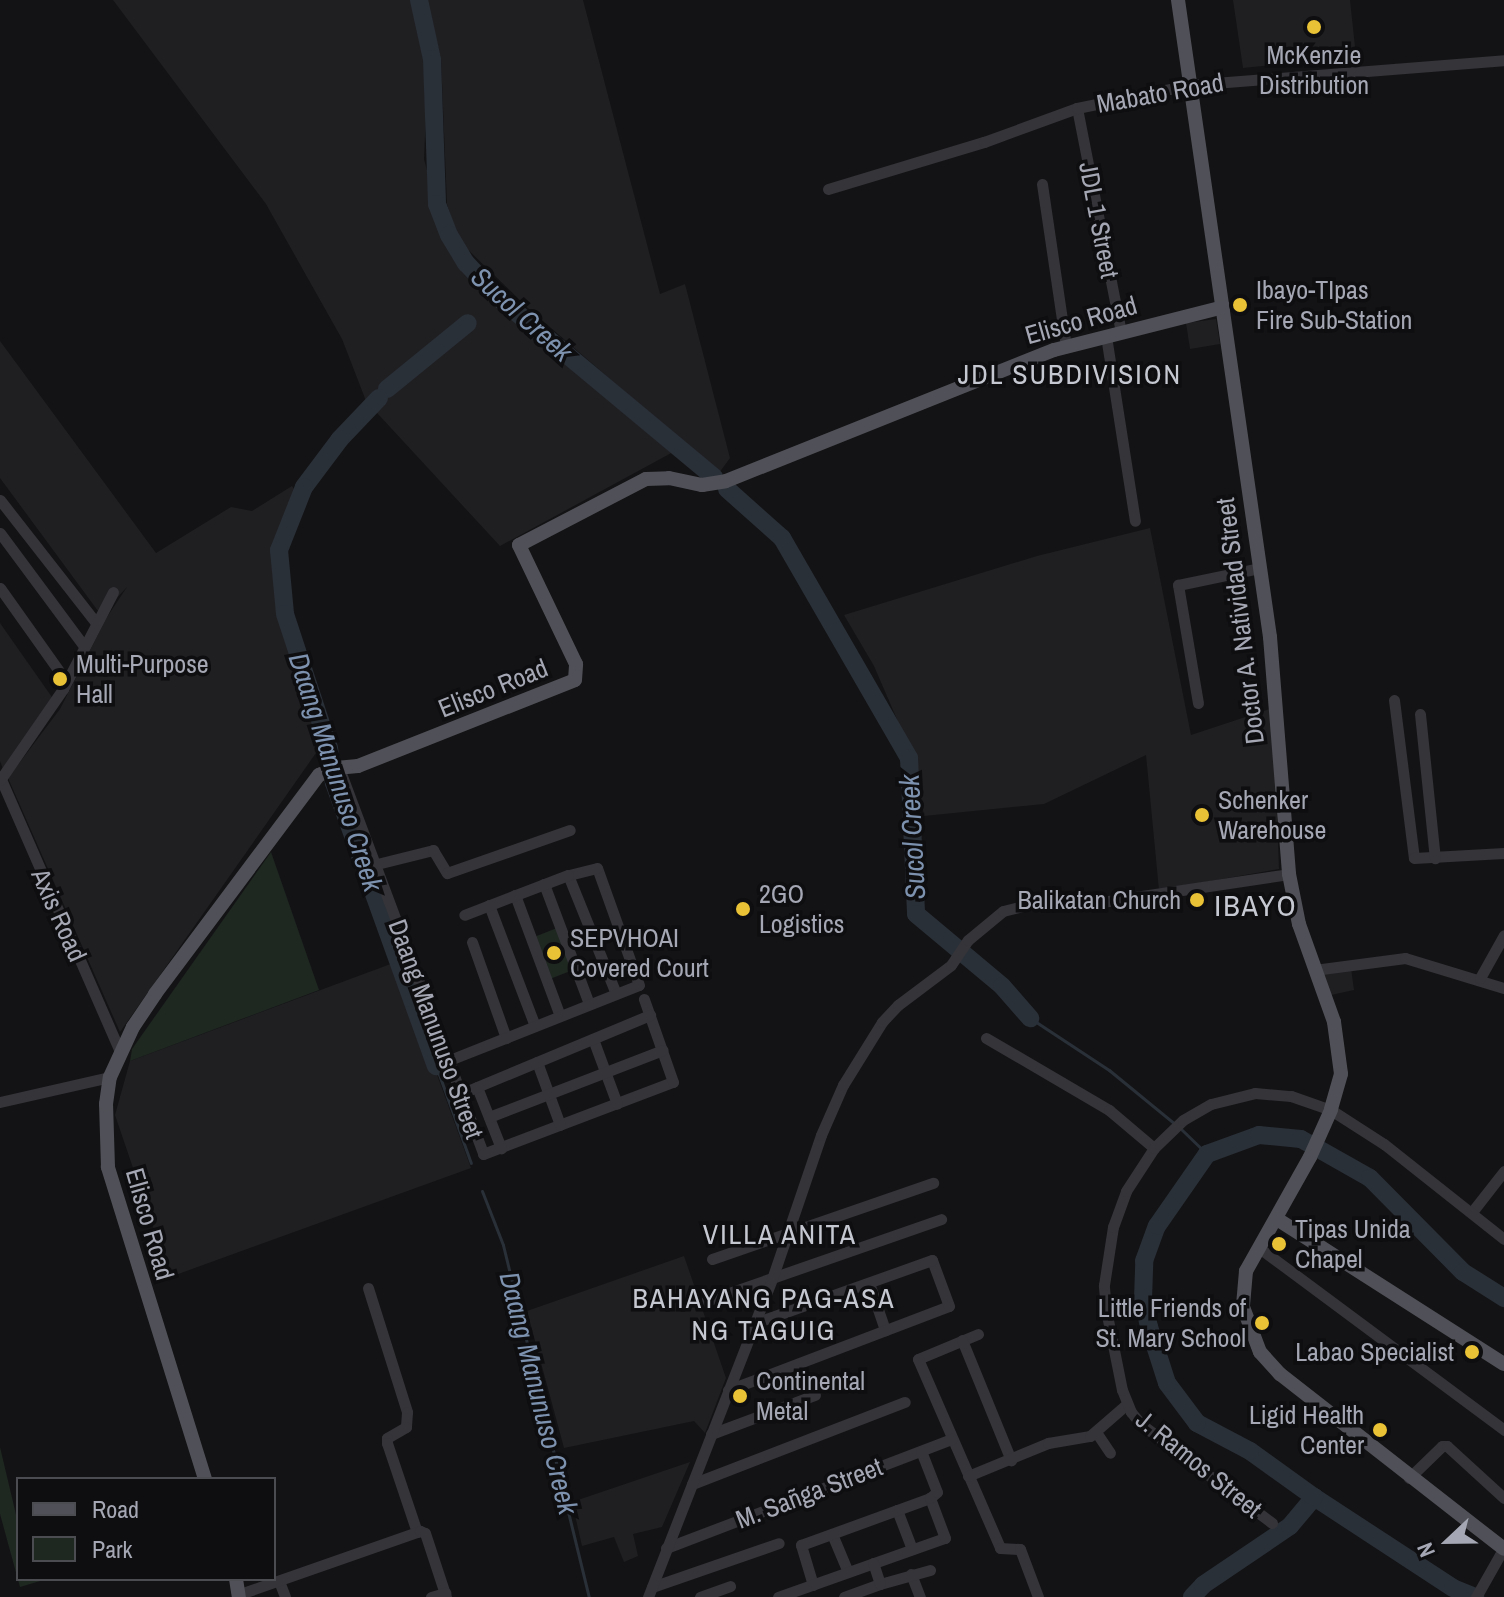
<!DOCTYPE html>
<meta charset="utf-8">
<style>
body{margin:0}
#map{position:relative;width:1504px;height:1597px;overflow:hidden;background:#131315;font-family:"Archivo Narrow",sans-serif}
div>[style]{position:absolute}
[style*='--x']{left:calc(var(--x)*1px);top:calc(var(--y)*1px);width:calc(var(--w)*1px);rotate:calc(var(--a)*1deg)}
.built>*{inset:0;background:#1f1f22}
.green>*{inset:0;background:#1f2721}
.stream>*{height:3px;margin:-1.5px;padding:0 1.5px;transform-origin:1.5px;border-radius:1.5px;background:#2a3038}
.river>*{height:18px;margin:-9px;padding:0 9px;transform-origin:9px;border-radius:9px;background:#2a3038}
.minor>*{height:11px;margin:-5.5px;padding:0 5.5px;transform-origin:5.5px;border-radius:5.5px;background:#343439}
.major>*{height:14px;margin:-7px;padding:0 7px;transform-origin:7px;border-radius:7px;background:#505158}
.dots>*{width:22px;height:22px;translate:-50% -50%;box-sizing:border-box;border:4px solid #0e0e10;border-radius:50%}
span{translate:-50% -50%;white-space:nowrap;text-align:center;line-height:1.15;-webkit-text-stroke:7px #0e0e10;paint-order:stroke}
.poi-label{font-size:26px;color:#a5a8b4}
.left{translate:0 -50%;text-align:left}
.right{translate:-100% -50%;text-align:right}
.street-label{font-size:26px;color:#a5a8b4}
.water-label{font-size:28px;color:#7d92af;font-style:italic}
.neighbourhood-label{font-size:28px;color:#c6c8d1;letter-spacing:2px}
.quarter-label{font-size:30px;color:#c6c8d1;letter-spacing:2px}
.legend{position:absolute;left:16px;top:1477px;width:260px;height:104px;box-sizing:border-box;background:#0e0e10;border:2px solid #4a4c52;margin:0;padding:10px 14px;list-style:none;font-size:24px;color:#a5a8b4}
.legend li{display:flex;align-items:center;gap:16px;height:40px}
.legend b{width:40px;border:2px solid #4a4c52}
.north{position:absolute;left:1408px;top:1501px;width:80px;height:80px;-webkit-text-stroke:6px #0e0e10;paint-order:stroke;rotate:248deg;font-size:22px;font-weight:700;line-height:32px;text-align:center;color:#a5a8b4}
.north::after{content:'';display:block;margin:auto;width:28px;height:36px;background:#a5a8b4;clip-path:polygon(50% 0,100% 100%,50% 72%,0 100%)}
</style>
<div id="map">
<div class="built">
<i style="clip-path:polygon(113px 0,410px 0,418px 22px,427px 88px,424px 159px,446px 244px,485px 290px,675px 451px,500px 546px,366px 401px,342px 339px,266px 204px)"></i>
<i style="clip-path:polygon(426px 0,583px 0,660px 294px,685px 284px,730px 458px,719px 473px,529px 309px,459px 241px,447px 204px,441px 58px)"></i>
<i style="clip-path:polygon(1233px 0,1350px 0,1356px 56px,1243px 68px)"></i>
<i style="clip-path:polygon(1216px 319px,1220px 344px,1190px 349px,1186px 323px)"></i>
<i style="clip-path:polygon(0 341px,156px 553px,231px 507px,252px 511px,292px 486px,297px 494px,278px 562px,282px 614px,323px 743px,120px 1032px,8px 778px,60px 709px,107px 617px,127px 587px,101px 615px,0 478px)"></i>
<i style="clip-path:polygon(1150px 528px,1191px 735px,1273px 708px,1279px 869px,1159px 890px,1146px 755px,1044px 804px,924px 816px,915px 761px,874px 666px,844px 615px,1037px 556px)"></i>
<i style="clip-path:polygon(0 623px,54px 700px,3px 769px,0 761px)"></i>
<i style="clip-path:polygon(396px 962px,471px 1168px,170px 1277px,115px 1115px,130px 1061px)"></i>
<i style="clip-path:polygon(1351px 968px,1354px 990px,1331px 995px,1322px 971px)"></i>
<i style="clip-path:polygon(684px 1256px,726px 1378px,705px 1433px,694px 1421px,564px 1448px,527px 1311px)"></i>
<i style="clip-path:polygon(690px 1462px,662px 1527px,633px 1534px,638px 1556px,624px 1562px,614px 1537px,582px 1546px,572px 1502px)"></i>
</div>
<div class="green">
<i style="clip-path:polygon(271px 852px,319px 990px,130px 1061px,132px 1049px)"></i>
<i style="clip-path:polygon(557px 928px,573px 970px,550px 979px,534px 937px)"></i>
<i style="clip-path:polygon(0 1447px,18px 1523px,18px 1579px,47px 1579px,20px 1587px,0 1514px)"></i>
</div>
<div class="stream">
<i style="--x:1030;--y:1018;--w:95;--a:33.4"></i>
<i style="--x:1109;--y:1070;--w:85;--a:39.3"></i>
<i style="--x:436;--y:1066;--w:103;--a:70.2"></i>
<i style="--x:1181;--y:1129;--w:36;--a:44"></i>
<i style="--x:482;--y:1191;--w:58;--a:68.7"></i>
<i style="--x:503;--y:1245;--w:362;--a:76.3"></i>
</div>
<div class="river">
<i style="--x:419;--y:0;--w:60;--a:77.6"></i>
<i style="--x:432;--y:59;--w:145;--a:88"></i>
<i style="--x:437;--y:204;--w:33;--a:69"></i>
<i style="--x:449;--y:235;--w:33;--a:59"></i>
<i style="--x:466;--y:263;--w:48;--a:46.7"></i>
<i style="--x:499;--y:298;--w:280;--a:39.8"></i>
<i style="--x:387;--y:389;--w:104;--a:-39.2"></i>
<i style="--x:379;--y:398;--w:57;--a:133.6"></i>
<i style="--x:340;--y:439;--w:60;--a:126.9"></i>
<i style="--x:304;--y:487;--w:68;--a:111.6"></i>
<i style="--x:279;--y:550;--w:64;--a:84.6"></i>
<i style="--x:285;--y:614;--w:141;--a:71.8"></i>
<i style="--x:329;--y:748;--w:35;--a:82"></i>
<i style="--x:334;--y:783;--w:301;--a:70.2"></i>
<i style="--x:727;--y:489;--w:74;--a:41.7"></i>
<i style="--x:782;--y:538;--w:254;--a:60"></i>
<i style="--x:909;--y:758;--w:156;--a:87.4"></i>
<i style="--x:916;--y:914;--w:112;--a:39.9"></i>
<i style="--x:1002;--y:986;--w:43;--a:48.8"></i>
<i style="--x:1314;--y:1497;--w:166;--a:33.2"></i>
<i style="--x:1453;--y:1588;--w:24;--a:22"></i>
<i style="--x:1192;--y:1597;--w:16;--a:-47"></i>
<i style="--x:1203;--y:1585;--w:105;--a:-34.1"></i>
<i style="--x:1290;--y:1526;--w:38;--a:-50"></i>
<i style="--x:1314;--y:1497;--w:79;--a:-144.3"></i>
<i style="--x:1250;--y:1451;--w:60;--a:-152.2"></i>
<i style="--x:1197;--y:1423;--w:50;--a:-126.9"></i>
<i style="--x:1167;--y:1383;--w:59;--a:-107.8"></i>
<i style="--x:1149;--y:1327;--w:29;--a:-102"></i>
<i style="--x:1143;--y:1299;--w:38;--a:-88"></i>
<i style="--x:1144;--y:1261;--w:37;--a:-70"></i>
<i style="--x:1157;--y:1226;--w:88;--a:-55.2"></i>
<i style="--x:1207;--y:1154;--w:55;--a:-20.1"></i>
<i style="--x:1259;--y:1135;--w:42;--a:5.4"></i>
<i style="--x:1301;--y:1139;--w:79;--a:29.5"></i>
<i style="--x:1370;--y:1178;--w:132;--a:45.3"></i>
<i style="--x:1463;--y:1272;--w:49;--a:32.4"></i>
</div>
<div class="minor">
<i style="--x:1077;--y:108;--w:228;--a:78.9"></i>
<i style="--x:1042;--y:184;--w:165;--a:81.6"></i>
<i style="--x:828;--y:189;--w:163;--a:-16.8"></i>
<i style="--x:984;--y:142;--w:99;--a:-20.1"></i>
<i style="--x:1077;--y:108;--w:114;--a:-11.6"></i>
<i style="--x:1189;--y:85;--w:316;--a:-4.5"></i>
<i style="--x:1106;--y:336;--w:187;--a:81.1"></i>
<i style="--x:0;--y:500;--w:156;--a:52"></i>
<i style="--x:0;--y:533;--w:141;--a:53.4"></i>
<i style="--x:0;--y:588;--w:114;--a:54.6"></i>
<i style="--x:1394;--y:700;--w:159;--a:82.8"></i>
<i style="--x:1414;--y:858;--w:90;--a:-3.2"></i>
<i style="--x:1198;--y:703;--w:120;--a:-99.6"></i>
<i style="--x:1178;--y:585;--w:84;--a:-11.7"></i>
<i style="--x:1420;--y:714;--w:145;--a:84.1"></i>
<i style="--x:339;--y:768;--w:412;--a:69.5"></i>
<i style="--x:483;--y:1154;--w:203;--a:-20.8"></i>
<i style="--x:673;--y:1082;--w:88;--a:-109.3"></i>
<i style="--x:0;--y:777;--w:300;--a:66.4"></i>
<i style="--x:0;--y:780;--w:111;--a:-55.3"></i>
<i style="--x:63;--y:689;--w:109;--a:-62.7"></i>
<i style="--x:377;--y:864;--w:58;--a:-14"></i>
<i style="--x:433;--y:850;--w:27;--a:59"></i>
<i style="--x:447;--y:873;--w:130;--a:-19.3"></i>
<i style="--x:568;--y:875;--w:128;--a:68"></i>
<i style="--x:544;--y:884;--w:128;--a:69.4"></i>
<i style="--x:515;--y:895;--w:129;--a:69.6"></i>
<i style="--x:489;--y:905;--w:129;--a:69.2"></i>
<i style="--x:472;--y:942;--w:102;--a:70.5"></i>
<i style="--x:1314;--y:970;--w:92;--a:-7.5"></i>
<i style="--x:1405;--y:958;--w:103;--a:16.9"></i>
<i style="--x:1480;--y:978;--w:49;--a:-60.8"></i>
<i style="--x:986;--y:1038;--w:143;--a:30.3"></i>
<i style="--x:1109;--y:1110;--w:59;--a:40.2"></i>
<i style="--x:593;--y:1039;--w:69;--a:69.7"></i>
<i style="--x:447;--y:1061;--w:206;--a:-21.6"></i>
<i style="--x:639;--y:985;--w:124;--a:-109.7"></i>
<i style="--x:597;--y:868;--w:30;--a:166"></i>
<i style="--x:568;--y:875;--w:111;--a:159"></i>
<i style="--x:537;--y:1062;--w:67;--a:69.9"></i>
<i style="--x:477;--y:1087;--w:66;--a:68.5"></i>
<i style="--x:460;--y:1094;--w:206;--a:-22.6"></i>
<i style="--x:0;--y:1102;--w:113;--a:-12.8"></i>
<i style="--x:489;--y:1117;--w:186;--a:-21.1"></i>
<i style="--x:1472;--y:1212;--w:52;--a:-52"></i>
<i style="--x:1258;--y:1247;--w:307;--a:36.6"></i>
<i style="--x:712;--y:1259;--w:234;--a:-19"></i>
<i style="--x:869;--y:1283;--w:50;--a:71.2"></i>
<i style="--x:368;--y:1288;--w:130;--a:72.5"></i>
<i style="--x:407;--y:1412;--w:15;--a:94"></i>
<i style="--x:406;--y:1427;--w:22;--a:150"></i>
<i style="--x:387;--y:1438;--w:5;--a:90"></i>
<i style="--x:387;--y:1443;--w:94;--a:71.4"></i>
<i style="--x:706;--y:1301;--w:249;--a:-19.2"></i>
<i style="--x:978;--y:1334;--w:65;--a:157.4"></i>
<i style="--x:918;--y:1359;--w:206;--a:66.5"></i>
<i style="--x:1000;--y:1548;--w:20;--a:3"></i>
<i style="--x:1020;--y:1549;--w:51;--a:69.4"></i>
<i style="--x:962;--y:1340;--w:130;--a:67.8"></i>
<i style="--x:728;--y:1390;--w:236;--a:-20.8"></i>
<i style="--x:949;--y:1306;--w:49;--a:-110.3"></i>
<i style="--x:932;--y:1260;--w:188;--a:160.4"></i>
<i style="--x:1096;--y:1432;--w:25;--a:56"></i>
<i style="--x:711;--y:1434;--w:111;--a:-20.6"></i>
<i style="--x:968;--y:1476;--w:87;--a:-22.4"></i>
<i style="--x:1048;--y:1443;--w:43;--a:-9.5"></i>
<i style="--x:1090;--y:1436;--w:49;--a:-40.9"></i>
<i style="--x:1409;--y:1478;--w:46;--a:-44.1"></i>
<i style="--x:1442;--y:1446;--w:5;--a:0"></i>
<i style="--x:1447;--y:1446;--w:77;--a:42.4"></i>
<i style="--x:692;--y:1484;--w:228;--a:-21.1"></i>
<i style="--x:897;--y:1510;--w:42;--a:69"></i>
<i style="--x:1272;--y:1523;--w:164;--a:-142.9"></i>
<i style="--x:1141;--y:1424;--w:16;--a:-130"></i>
<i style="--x:1131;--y:1412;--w:24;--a:-112"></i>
<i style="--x:1122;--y:1390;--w:82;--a:-101.3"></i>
<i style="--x:1106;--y:1310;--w:25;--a:-95"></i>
<i style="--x:1104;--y:1285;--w:59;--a:-81.2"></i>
<i style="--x:1113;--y:1227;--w:38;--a:-70"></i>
<i style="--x:1126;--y:1191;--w:51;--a:-56.9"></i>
<i style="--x:1154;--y:1148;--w:40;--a:-44"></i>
<i style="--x:1183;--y:1120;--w:32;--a:-30"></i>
<i style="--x:1211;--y:1104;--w:45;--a:-14"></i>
<i style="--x:1255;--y:1093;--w:36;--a:5"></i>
<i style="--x:1291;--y:1096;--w:42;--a:19.3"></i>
<i style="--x:1331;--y:1110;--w:63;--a:32.7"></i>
<i style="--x:1384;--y:1144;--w:153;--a:38.4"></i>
<i style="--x:832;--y:1534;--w:41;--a:67.2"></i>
<i style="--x:666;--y:1548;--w:306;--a:-20.9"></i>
<i style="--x:911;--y:1574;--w:25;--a:69"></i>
<i style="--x:279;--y:1581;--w:17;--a:69"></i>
<i style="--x:880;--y:1584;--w:52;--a:-15.6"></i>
<i style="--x:813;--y:1585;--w:42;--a:-106.7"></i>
<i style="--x:801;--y:1545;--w:137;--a:-20"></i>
<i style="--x:652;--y:1587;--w:134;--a:-19.1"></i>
<i style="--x:240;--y:1594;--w:191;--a:-19.3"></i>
<i style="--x:420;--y:1531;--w:5;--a:22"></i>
<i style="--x:425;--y:1533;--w:67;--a:71.8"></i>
<i style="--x:431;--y:1597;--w:15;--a:-16"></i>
<i style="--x:648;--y:1597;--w:341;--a:-68.7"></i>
<i style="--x:772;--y:1279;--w:152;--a:-71.2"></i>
<i style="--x:821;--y:1135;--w:55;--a:-66.3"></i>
<i style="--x:843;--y:1085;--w:74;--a:-58.2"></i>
<i style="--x:882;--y:1022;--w:23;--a:-47"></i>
<i style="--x:898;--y:1005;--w:66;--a:-37"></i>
<i style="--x:951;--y:965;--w:30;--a:-56"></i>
<i style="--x:968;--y:940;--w:45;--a:-39.6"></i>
<i style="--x:1003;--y:911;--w:25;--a:-14"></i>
<i style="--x:1027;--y:905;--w:48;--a:1.2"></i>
<i style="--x:1075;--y:906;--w:216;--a:-8.5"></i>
<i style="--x:700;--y:1597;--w:32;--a:-20"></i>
<i style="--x:778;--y:1597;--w:177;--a:-19.5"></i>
<i style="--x:945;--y:1538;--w:43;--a:-110.6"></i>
<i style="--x:930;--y:1498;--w:9;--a:-41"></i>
<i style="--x:937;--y:1492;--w:44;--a:-111.3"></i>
<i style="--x:844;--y:1597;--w:38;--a:-20"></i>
<i style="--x:880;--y:1584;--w:22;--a:-108"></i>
<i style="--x:1476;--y:1597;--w:53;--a:-60.5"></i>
</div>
<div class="major">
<i style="--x:1178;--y:0;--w:644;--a:81.78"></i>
<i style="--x:1270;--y:637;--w:238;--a:85.4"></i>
<i style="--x:1289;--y:874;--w:51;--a:78.7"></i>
<i style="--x:1299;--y:924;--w:104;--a:70.3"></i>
<i style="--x:1334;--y:1022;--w:52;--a:82.3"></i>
<i style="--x:1341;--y:1074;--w:37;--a:106"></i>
<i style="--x:1331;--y:1110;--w:51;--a:114.1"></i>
<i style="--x:1310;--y:1157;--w:131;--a:119.3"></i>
<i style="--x:1246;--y:1271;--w:36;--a:95"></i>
<i style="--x:1243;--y:1307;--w:48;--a:69.3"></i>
<i style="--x:1260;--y:1352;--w:30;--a:48"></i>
<i style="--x:1280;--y:1374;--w:284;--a:38"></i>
<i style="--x:1277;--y:1219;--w:269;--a:32.6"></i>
<i style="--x:205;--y:1479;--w:327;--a:-107.3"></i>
<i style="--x:108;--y:1167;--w:63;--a:-91.8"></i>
<i style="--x:106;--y:1104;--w:27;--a:-82"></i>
<i style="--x:110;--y:1077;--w:55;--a:-65.3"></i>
<i style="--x:133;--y:1027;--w:40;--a:-56"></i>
<i style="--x:155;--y:994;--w:274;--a:-53.2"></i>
<i style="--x:319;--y:775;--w:18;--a:-22"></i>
<i style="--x:336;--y:768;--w:22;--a:-5"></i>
<i style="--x:358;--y:766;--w:233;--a:-21.6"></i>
<i style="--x:575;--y:680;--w:16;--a:-86"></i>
<i style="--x:576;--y:664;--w:132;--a:-115.6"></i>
<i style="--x:519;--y:545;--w:143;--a:-27.5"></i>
<i style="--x:646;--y:479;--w:23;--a:-2"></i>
<i style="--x:669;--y:478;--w:34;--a:12"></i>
<i style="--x:702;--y:485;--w:24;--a:-9"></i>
<i style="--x:726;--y:481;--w:353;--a:-21.8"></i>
<i style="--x:1054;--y:350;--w:175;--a:-14.2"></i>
<i style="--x:236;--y:1579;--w:18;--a:81"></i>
</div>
<div class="dots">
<i style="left:1314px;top:27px;background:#eac235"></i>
<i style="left:1240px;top:305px;background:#eac235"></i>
<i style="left:60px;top:679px;background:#eac235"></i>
<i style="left:1202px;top:815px;background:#eac235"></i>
<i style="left:1197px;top:900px;background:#eac235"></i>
<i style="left:743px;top:909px;background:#eac235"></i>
<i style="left:554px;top:953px;background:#eac235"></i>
<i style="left:1279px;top:1244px;background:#eac235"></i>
<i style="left:1262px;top:1323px;background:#eac235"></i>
<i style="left:1472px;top:1352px;background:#eac235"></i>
<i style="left:740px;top:1396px;background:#eac235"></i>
<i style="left:1380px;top:1430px;background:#eac235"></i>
</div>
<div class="poi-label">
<span style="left:1314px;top:70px">McKenzie<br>Distribution</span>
<span class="left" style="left:1256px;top:305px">Ibayo-TIpas<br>Fire Sub-Station</span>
<span class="left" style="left:76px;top:679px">Multi-Purpose<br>Hall</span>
<span class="left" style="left:1218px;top:815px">Schenker<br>Warehouse</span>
<span class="left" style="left:759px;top:909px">2GO<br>Logistics</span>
<span class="right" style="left:1181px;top:900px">Balikatan Church</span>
<span class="left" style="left:570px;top:953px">SEPVHOAI<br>Covered Court</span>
<span class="left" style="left:1295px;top:1244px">Tipas Unida<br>Chapel</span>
<span class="right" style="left:1246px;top:1323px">Little Friends of<br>St. Mary School</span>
<span class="right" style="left:1454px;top:1352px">Labao Specialist</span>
<span class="left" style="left:756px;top:1396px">Continental<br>Metal</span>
<span class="right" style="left:1364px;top:1430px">Ligid Health<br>Center</span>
</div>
<div class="street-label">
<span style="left:1160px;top:93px;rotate:-10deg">Mabato Road</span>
<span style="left:1099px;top:220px;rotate:79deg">JDL 1 Street</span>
<span style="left:1081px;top:320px;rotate:-16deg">Elisco Road</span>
<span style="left:1240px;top:621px;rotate:-97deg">Doctor A. Natividad Street</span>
<span style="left:493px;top:688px;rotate:-22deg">Elisco Road</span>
<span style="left:59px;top:915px;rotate:66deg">Axis Road</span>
<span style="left:436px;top:1029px;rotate:70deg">Daang Manunuso Street</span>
<span style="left:150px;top:1224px;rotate:74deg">Elisco Road</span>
<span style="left:1199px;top:1464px;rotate:39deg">J. Ramos Street</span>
<span style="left:809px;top:1493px;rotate:-21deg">M. Sañga Street</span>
</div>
<div class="water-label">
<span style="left:522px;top:314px;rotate:42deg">Sucol Creek</span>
<span style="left:336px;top:772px;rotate:72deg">Daang Manunuso Creek</span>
<span style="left:912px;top:837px;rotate:-93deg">Sucol Creek</span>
<span style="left:539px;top:1393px;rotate:76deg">Daang Manunuso Creek</span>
</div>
<div class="neighbourhood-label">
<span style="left:1070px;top:374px">JDL SUBDIVISION</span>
<span style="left:780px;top:1234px">VILLA ANITA</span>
<span style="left:764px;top:1314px">BAHAYANG PAG-ASA<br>NG TAGUIG</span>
</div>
<div class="quarter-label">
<span style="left:1256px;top:905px">IBAYO</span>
</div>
<ul class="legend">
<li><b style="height:10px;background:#505158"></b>Road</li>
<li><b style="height:22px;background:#1f2721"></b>Park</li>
</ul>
<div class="north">N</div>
</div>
